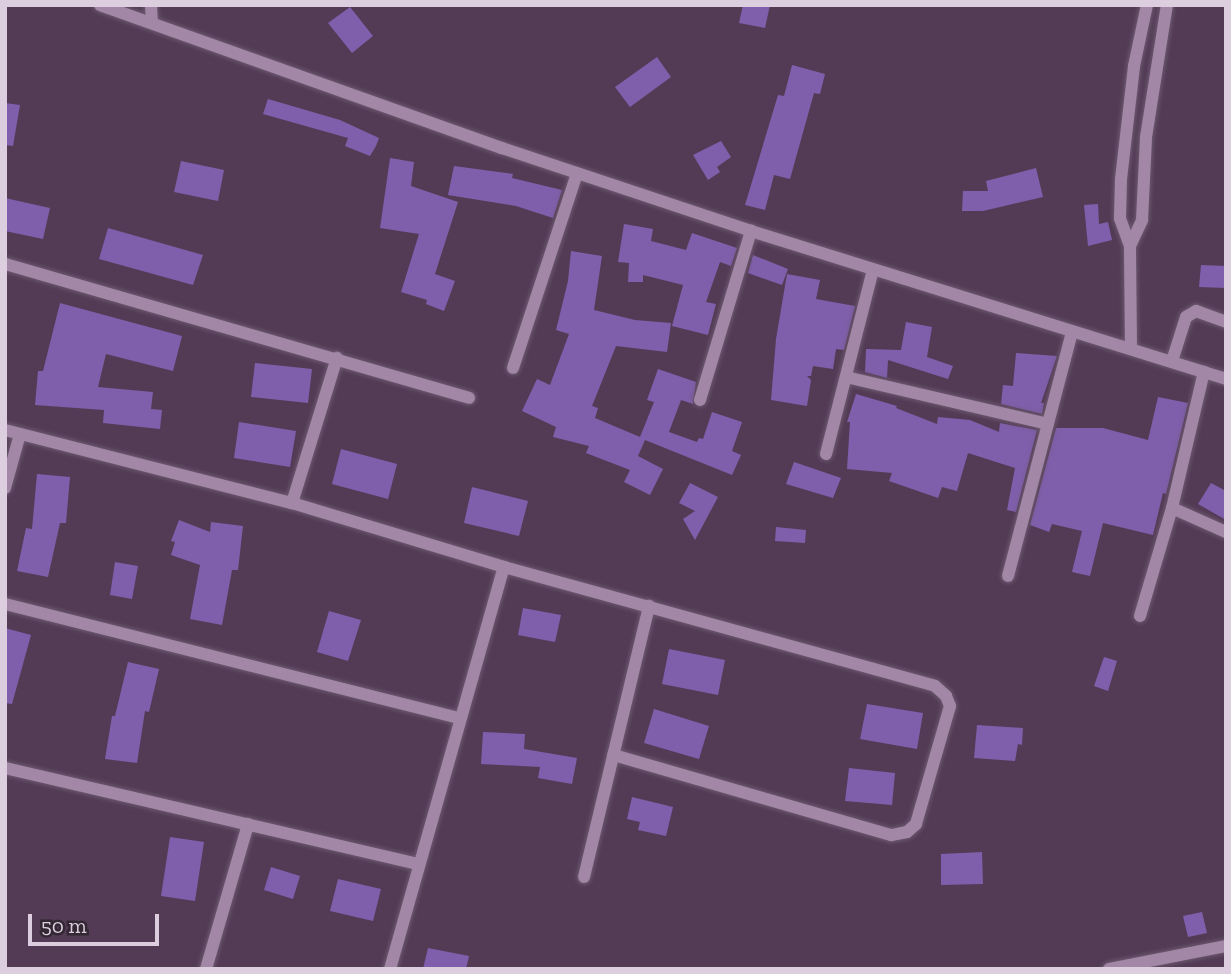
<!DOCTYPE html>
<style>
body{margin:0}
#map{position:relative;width:1231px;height:974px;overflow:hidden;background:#533b56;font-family:"Zilla Slab",serif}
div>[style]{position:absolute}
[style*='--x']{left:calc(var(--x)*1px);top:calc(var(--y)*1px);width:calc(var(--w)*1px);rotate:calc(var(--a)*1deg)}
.building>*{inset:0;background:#7f5fab}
.roads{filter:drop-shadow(0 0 2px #6c596f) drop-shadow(0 0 2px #6c596f)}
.minor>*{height:12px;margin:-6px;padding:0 6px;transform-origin:6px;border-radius:6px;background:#a288a6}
span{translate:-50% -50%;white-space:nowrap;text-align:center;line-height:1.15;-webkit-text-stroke:5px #322733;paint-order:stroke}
.frame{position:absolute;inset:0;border:7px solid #dccede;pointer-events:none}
.scale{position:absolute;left:28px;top:914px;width:131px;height:32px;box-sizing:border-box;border:4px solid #dccede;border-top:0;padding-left:9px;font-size:21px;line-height:24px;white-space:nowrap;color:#dccede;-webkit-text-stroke:5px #322733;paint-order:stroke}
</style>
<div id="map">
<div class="building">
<i style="clip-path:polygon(743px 5px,770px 5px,765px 28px,739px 23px)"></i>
<i style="clip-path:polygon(350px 7px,373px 36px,352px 53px,328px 23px)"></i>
<i style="clip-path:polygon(657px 57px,671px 77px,630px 107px,615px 87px)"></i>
<i style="clip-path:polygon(792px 65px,825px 74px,820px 94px,814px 93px,790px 179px,774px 175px,765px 210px,745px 205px,778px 95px,784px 96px)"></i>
<i style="clip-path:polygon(268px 99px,340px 120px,379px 138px,376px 146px,370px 156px,345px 146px,348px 138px,263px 114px)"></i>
<i style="clip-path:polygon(5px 103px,20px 105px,13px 146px,5px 145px)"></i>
<i style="clip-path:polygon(721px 141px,731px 157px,717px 167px,720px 172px,708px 180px,693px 155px)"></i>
<i style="clip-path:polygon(390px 158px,414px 162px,411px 186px,458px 202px,435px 274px,455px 281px,444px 311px,426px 304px,427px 300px,401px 292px,419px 234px,380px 228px)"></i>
<i style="clip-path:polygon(181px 161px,224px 170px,218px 201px,174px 192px)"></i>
<i style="clip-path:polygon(454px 166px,513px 174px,512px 178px,562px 190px,553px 218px,516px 206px,448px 195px)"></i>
<i style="clip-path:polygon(1036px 168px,1043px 197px,983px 211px,962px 211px,963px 191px,988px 191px,986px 181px)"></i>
<i style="clip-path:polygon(5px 198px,50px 208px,43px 239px,5px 231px)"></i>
<i style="clip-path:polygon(1098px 204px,1099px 224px,1108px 222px,1112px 240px,1088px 246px,1084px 205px)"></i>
<i style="clip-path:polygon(624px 224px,653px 229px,651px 241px,686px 250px,692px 233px,737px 248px,731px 266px,720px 262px,706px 302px,716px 304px,708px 335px,672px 326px,683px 285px,643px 275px,643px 282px,628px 282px,629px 263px,618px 262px)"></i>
<i style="clip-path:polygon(108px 228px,203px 255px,193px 285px,99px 259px)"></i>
<i style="clip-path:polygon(571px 251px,602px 256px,594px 310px,635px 320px,671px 323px,667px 352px,616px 346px,592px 406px,598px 408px,595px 418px,640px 437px,654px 402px,647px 400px,658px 369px,696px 382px,693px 404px,681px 400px,669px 432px,697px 442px,699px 438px,703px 439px,712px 412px,742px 422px,732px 451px,741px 455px,732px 475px,645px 440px,638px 456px,663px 469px,650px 495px,624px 482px,630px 470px,586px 453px,589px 446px,553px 437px,556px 427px,522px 411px,537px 379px,550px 385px,569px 334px,556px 330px,568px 281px)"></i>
<i style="clip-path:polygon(753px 255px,788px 269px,782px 285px,748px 273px)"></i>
<i style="clip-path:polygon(1201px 265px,1226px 266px,1226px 288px,1199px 287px)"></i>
<i style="clip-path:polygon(787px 274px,820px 280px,816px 299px,855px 306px,844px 350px,836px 349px,833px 369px,813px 366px,811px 376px,807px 376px,811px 380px,807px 406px,771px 400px,776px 339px)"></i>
<i style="clip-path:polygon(60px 303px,182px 336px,173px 371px,106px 354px,98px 387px,153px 392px,151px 409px,162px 410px,160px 429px,103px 423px,104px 410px,35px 405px,38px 371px,43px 371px)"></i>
<i style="clip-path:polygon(906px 322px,932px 327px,927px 357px,953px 366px,948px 379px,888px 360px,887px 378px,865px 372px,866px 349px,901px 350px)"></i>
<i style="clip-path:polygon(1016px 353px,1057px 356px,1041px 403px,1044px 403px,1042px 414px,1001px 404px,1003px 385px,1013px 386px)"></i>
<i style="clip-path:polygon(255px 363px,312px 369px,308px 403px,251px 397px)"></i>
<i style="clip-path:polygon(856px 394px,897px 406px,896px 408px,937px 424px,938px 417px,970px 420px,999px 432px,1000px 423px,1037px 430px,1016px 512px,1007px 510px,1015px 468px,968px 453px,957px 491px,942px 487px,938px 498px,889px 481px,892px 473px,847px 469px,850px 422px,847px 422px)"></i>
<i style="clip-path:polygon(1158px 397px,1188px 403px,1166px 494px,1163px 493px,1153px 535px,1103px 523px,1090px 576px,1072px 572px,1082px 531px,1052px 524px,1049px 532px,1030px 525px,1056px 428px,1103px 428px,1148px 440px)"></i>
<i style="clip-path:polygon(239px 422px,296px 431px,290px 467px,234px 458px)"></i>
<i style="clip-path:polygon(341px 449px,397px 464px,388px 499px,332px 484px)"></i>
<i style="clip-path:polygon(794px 462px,841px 478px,833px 498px,786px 484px)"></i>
<i style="clip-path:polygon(37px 474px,70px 477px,66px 523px,60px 523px,48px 577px,17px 571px,26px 528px,32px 529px)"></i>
<i style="clip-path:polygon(690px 483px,718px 497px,695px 540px,683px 519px,695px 511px,679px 503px)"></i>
<i style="clip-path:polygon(1211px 483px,1226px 491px,1226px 520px,1198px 504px)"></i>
<i style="clip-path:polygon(472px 487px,528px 501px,519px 536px,464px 523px)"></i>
<i style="clip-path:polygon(179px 520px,210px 532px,211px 522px,243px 526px,238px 570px,232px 570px,222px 625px,190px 619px,200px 565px,171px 555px,175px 542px,171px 541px)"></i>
<i style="clip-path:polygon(776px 527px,806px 530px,805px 543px,775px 541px)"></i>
<i style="clip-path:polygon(115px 562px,138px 566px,132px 599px,110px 595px)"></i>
<i style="clip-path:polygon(523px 608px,561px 615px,555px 642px,518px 635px)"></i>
<i style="clip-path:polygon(329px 611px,361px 620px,348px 661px,317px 652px)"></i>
<i style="clip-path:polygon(5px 628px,31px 635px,12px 704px,5px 703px)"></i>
<i style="clip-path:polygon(669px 649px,725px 660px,718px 695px,662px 684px)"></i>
<i style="clip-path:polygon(1104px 657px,1117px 661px,1108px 691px,1094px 686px)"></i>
<i style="clip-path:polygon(128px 662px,159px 669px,149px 712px,145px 711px,137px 763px,105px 759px,112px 716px,115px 716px)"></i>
<i style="clip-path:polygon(867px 704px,923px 713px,917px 749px,860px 739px)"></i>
<i style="clip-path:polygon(654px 709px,709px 726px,699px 759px,644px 743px)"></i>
<i style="clip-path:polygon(977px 725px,1023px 728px,1022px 745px,1018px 744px,1015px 761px,974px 758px)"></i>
<i style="clip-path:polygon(483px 732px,525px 734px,524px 749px,577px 758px,572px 784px,538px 778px,540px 767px,481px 764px)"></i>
<i style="clip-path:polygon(849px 768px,895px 773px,892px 805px,845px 801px)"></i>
<i style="clip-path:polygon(632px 797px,673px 807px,666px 836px,638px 830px,640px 822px,627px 819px)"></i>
<i style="clip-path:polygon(170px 837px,204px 842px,195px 901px,161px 896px)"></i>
<i style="clip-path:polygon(982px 852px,983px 884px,941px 885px,941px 854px)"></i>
<i style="clip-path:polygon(271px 867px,300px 876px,293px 899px,264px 890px)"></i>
<i style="clip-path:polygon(338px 879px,381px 889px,373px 921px,330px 911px)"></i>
<i style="clip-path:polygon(1202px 912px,1207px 933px,1188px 937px,1183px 916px)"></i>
<i style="clip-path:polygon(428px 948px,469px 956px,466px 969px,423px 969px)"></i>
</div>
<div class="roads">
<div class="minor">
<i style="--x:100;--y:5;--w:427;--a:19.6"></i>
<i style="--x:502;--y:148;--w:262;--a:18.4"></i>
<i style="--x:751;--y:231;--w:498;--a:17.3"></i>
<i style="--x:151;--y:5;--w:18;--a:87"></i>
<i style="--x:1130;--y:246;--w:29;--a:-65"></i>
<i style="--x:1142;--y:220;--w:83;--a:-87.2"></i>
<i style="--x:1146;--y:137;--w:134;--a:-81"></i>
<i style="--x:5;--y:264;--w:483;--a:16.1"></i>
<i style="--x:1131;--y:347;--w:101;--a:-90.6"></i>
<i style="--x:1130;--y:246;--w:29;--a:-110"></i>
<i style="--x:1120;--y:219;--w:40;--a:-88.6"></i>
<i style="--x:1121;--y:179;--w:114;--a:-83.4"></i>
<i style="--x:1134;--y:66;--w:62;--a:-78"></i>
<i style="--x:1172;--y:361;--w:46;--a:-72.3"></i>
<i style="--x:1186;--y:317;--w:12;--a:-31"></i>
<i style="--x:1196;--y:311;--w:32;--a:20"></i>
<i style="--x:513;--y:368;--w:205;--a:-71.8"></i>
<i style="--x:846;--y:377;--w:207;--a:13.1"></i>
<i style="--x:700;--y:400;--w:177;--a:-73.2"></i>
<i style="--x:5;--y:430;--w:296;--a:14.3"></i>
<i style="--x:292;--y:503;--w:221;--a:16.8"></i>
<i style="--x:504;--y:567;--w:447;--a:15.4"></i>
<i style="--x:935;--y:686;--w:15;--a:42"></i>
<i style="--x:946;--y:696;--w:11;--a:68"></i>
<i style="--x:950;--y:706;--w:123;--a:106.1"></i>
<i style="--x:916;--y:824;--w:12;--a:138"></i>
<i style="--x:907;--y:832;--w:16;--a:169"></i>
<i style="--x:891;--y:835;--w:289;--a:-163.9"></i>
<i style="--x:826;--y:454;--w:190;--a:-75.7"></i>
<i style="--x:5;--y:488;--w:56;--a:-74.5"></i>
<i style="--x:292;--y:503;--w:152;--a:-72.8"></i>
<i style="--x:1172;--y:508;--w:59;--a:24"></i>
<i style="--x:1008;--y:576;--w:252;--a:-75.3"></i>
<i style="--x:5;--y:604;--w:468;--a:14.1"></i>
<i style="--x:1140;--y:616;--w:113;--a:-73.5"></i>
<i style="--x:1172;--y:508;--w:140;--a:-76.8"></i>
<i style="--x:5;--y:768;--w:425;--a:13.1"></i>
<i style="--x:584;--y:877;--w:279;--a:-76.5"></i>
<i style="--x:206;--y:969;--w:151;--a:-73.8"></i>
<i style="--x:390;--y:969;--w:418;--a:-74.2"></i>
<i style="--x:1109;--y:969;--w:119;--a:-11.1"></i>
</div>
</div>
<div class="frame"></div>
<div class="scale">50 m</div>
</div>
